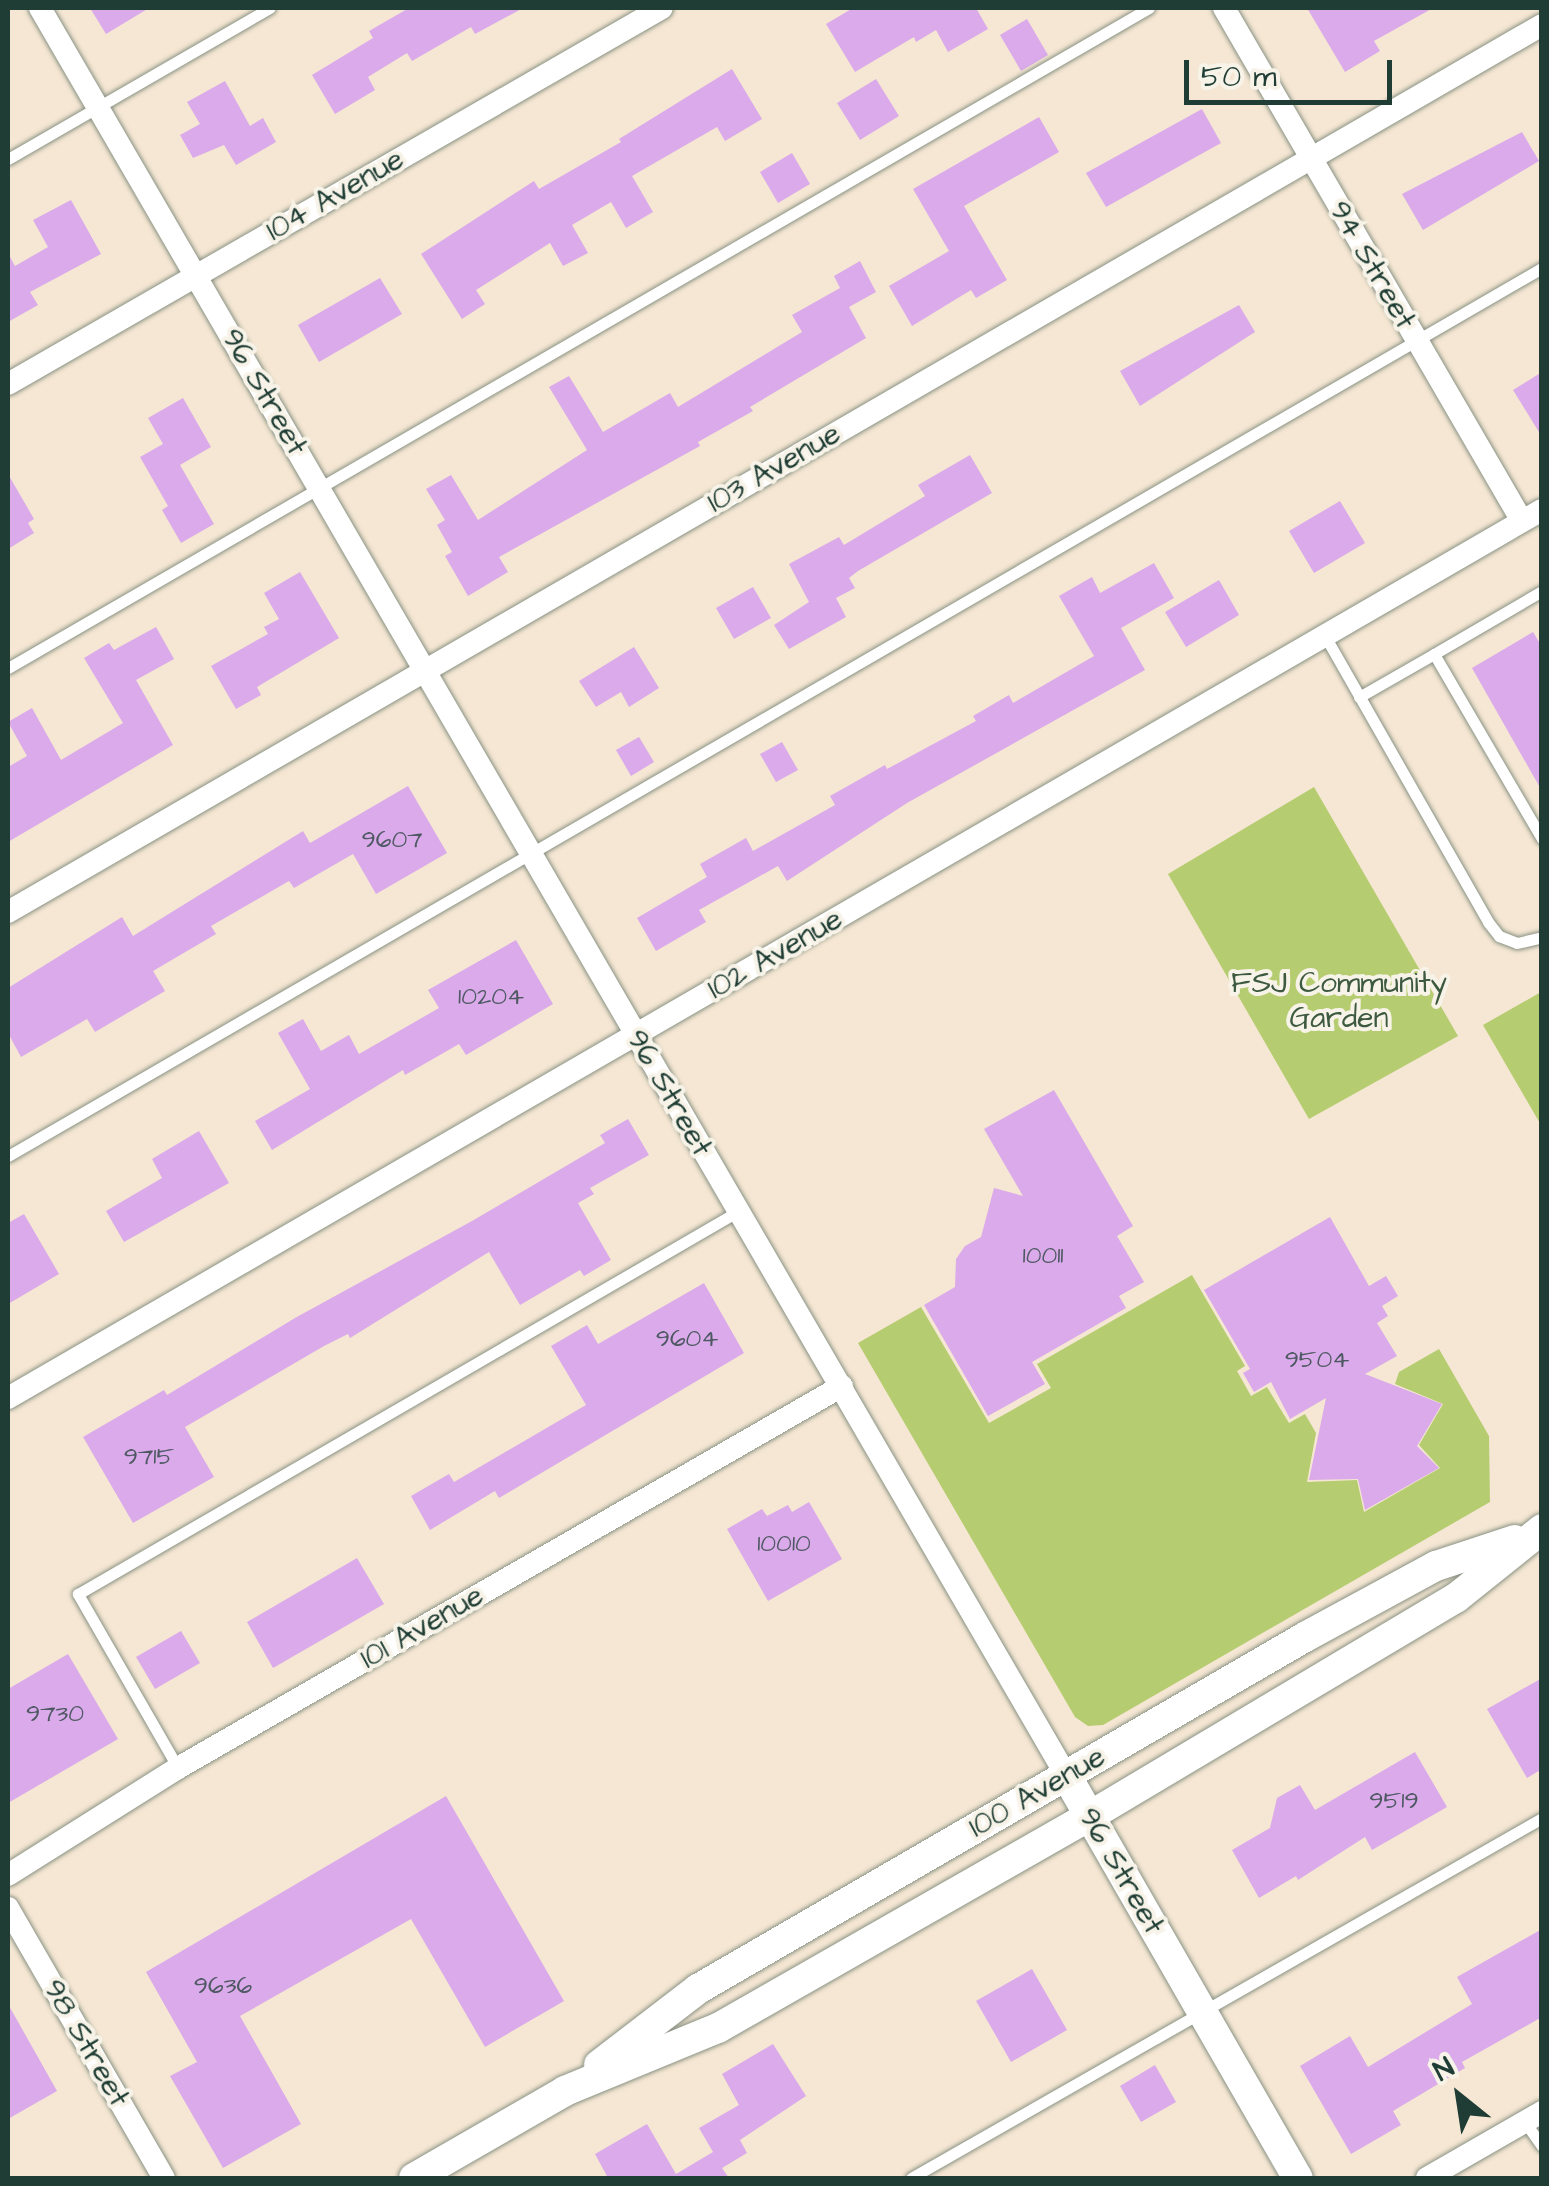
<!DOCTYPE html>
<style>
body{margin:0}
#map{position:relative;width:1549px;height:2186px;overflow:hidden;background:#f5e7d3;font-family:"Architects Daughter",sans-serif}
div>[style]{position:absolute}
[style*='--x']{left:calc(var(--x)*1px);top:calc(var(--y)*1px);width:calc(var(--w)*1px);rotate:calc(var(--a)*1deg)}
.green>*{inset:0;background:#b6cc70}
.building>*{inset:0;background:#daaaea}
.roads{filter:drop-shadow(0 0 2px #8a9284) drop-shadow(0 0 2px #8a9284)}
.lane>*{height:11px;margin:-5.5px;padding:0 5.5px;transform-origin:5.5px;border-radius:5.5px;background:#fff}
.street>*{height:22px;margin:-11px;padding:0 11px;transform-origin:11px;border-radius:11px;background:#fff}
.secondary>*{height:30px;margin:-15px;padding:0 15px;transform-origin:15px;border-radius:15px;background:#fff}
span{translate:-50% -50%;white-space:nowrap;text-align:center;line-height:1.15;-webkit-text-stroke:8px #f7f3e8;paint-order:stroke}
.number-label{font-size:25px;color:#4e5862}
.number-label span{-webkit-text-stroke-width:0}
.street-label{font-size:30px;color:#1f3d34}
.park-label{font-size:30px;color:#3d5a40}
.frame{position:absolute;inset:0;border:10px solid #1f3d34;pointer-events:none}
.north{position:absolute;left:1409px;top:2046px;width:100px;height:100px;-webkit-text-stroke:8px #f7f3e8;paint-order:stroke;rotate:330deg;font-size:28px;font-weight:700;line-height:40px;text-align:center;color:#1f3d34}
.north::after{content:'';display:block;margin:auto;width:35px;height:45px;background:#1f3d34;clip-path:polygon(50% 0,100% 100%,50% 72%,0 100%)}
.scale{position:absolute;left:1184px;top:60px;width:208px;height:45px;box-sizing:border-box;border:5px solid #1f3d34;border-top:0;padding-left:12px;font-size:30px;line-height:35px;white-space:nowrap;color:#1f3d34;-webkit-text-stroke:8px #f7f3e8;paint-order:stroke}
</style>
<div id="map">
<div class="green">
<i style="clip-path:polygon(1314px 787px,1458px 1036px,1309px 1119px,1168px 874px)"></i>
<i style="clip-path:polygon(1541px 992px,1541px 1125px,1483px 1025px)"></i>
<i style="clip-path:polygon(1192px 1275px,1245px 1366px,1237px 1371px,1251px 1396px,1267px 1387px,1289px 1423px,1305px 1414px,1316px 1433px,1307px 1482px,1357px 1480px,1364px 1512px,1440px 1468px,1419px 1445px,1443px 1404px,1395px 1384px,1399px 1372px,1439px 1349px,1489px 1436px,1490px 1502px,1103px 1725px,1088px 1726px,1075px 1717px,858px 1343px,921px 1307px,989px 1423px,1051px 1388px,1037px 1364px)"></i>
</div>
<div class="building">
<i style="clip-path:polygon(90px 8px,149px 8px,106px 34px)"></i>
<i style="clip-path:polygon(409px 8px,523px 8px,475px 34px,471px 27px,412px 61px,407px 53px,368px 77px,375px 90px,335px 114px,312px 75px,373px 38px,369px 31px)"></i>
<i style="clip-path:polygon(853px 8px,976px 8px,988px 29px,948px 52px,936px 30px,916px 42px,914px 37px,855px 72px,826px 24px)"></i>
<i style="clip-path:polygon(1307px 8px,1433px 8px,1374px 41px,1380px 51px,1345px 72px)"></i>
<i style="clip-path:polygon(1027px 19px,1048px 55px,1021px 71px,1000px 35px)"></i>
<i style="clip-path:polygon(732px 69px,762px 119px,725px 141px,717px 127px,632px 176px,653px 212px,626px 228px,611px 202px,572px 225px,588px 253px,563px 266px,550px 243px,476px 290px,485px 304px,462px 319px,421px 254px,534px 181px,539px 189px,621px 142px,619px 139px)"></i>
<i style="clip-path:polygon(876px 79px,899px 116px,860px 140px,837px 103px)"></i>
<i style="clip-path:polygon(225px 81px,250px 126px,263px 118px,276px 142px,236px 165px,224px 145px,193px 158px,180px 135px,200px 124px,187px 102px)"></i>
<i style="clip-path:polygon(1202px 109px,1221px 143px,1106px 207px,1086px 173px)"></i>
<i style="clip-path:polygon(1039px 117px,1059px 152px,964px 206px,1007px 280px,976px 298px,971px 290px,912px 326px,889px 286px,949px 251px,913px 189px)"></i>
<i style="clip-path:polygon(1522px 132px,1539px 161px,1423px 230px,1402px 194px)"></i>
<i style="clip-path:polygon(792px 153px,810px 184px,778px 203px,760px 172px)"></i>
<i style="clip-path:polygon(71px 200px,101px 254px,30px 292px,38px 305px,8px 322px,8px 253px,15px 266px,48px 247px,33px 220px)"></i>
<i style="clip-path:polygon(860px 261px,876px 292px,849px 307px,866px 338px,750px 407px,753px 411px,698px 442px,700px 446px,499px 557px,508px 572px,468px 596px,445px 556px,452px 552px,437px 525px,445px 520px,426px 489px,451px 475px,478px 520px,587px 450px,549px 387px,569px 376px,603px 432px,670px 393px,678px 407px,802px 332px,792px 315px,840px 288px,834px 276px)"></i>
<i style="clip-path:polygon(380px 278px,402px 314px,319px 362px,298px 325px)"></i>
<i style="clip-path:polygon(1239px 305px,1255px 332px,1140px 406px,1120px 371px)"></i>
<i style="clip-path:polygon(1542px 372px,1542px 437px,1513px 390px)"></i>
<i style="clip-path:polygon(183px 398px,211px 447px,180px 465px,214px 524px,181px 543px,162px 510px,168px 506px,140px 457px,163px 444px,148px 418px)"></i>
<i style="clip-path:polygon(970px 455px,992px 493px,858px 571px,849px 578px,855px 588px,836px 598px,846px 617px,789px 649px,774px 625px,809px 602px,789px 564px,839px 537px,844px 545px,925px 496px,918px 485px)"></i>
<i style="clip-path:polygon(8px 474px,34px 519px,28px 523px,34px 533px,8px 549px)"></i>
<i style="clip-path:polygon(1340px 501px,1365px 543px,1314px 573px,1289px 531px)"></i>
<i style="clip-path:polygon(1154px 563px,1174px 598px,1121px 628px,1145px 670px,907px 803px,787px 881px,778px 866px,699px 910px,706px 922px,656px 951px,637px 918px,707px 877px,700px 864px,746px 838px,753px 851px,835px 805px,830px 796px,885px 765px,887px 769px,976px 721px,973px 716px,1009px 695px,1013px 703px,1094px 656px,1059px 596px,1092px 577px,1100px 593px)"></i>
<i style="clip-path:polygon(300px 572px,339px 638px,257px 687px,261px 695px,236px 709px,211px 666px,268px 634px,264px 627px,279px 619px,264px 593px)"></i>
<i style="clip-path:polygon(1219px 580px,1239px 615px,1186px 647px,1165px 612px)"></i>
<i style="clip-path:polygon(753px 587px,771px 618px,734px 639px,716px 608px)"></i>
<i style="clip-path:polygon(156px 627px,174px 659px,136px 680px,173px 745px,8px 842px,8px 767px,27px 756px,8px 722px,32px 708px,61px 760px,123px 723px,84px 658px,109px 643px,114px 650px)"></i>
<i style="clip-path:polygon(1533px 632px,1542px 647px,1542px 791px,1472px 668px)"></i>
<i style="clip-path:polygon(634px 647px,659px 688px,629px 707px,621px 692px,596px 707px,579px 681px)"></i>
<i style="clip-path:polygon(639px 737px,654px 762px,631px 776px,616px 750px)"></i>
<i style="clip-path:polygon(782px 742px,798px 770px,776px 782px,760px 754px)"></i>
<i style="clip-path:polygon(408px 786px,447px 853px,376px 894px,353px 854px,294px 888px,289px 881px,211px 926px,216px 934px,153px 971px,165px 991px,95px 1032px,87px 1019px,21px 1057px,8px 1033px,8px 988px,122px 917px,133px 936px,303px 831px,310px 843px)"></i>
<i style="clip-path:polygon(516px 940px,553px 1004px,466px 1055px,459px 1044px,405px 1075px,403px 1070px,272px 1150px,255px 1121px,310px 1089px,278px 1033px,303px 1019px,321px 1051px,349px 1035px,359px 1054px,439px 1008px,428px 990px)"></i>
<i style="clip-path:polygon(1054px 1090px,1133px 1226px,1117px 1236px,1144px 1282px,1119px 1296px,1126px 1308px,1032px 1362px,1045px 1384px,988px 1416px,924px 1305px,955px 1287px,956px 1259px,965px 1246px,981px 1237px,994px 1188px,1023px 1196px,984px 1129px)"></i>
<i style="clip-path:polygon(628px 1119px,649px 1155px,590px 1188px,594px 1194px,578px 1203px,611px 1260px,584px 1276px,580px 1270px,520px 1305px,489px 1252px,350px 1338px,348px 1334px,324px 1346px,185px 1427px,214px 1477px,133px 1523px,83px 1437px,164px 1390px,167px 1395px,295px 1318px,472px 1221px,605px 1143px,600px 1135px)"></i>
<i style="clip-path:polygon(199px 1131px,229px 1183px,124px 1242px,106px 1211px,162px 1178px,152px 1159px)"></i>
<i style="clip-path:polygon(24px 1214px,59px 1274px,8px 1304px,8px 1223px)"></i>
<i style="clip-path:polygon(1330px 1217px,1369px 1286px,1386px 1276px,1398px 1296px,1382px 1306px,1388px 1316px,1377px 1323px,1397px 1356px,1365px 1374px,1442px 1404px,1417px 1446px,1439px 1468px,1365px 1510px,1358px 1479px,1309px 1480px,1326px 1398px,1290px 1419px,1271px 1382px,1254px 1392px,1243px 1373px,1250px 1369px,1204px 1290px)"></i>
<i style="clip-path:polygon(704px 1283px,744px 1353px,499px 1498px,495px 1491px,430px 1530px,411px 1496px,449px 1474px,454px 1482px,586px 1405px,551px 1346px,587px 1325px,598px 1344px)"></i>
<i style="clip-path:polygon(809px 1502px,842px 1559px,768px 1601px,727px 1529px,762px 1509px,767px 1516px,788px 1505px,792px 1512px)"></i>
<i style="clip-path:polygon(357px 1558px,384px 1604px,273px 1668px,247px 1622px)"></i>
<i style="clip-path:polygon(181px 1631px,200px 1663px,155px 1689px,136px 1657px)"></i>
<i style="clip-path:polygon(68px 1654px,118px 1739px,8px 1803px,8px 1689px)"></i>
<i style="clip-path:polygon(1542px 1678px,1542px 1769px,1527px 1778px,1487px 1709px)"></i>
<i style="clip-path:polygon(1415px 1752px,1447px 1807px,1372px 1850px,1365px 1837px,1298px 1880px,1296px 1876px,1259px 1898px,1232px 1850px,1270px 1828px,1277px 1798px,1300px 1785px,1315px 1810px)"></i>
<i style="clip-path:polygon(446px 1796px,564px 2001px,485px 2047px,411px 1919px,240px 2016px,301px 2124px,223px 2168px,170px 2076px,197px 2062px,146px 1972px)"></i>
<i style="clip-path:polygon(1542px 1929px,1542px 2017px,1462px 2062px,1465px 2068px,1393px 2111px,1401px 2125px,1351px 2154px,1300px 2066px,1350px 2036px,1368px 2067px,1472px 2004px,1457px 1977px)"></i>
<i style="clip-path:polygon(1032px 1969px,1067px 2030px,1011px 2062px,976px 2001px)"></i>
<i style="clip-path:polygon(8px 2004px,57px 2091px,8px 2119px)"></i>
<i style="clip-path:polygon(773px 2044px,806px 2096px,740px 2140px,747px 2153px,722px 2168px,729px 2178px,608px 2178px,595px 2154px,647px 2124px,676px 2174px,713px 2152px,699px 2128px,739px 2105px,722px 2074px)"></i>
<i style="clip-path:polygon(1155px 2065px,1176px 2102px,1141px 2122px,1120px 2086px)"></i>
</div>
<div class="roads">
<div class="lane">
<i style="--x:8;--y:159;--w:302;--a:-30"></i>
<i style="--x:1325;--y:636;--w:329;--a:60.3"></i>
<i style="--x:1488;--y:922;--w:18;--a:52"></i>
<i style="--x:1499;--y:936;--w:19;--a:21"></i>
<i style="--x:1517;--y:943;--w:26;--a:-13"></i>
<i style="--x:1434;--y:654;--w:125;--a:-30.3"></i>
<i style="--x:8;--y:668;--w:1318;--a:-30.05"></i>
<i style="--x:1359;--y:697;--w:86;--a:-29.8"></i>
<i style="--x:1434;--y:654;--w:214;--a:59.7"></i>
<i style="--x:8;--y:1156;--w:1772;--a:-30.07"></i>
<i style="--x:178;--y:1768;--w:201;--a:-119.9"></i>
<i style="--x:78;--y:1594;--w:762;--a:-30.1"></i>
<i style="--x:1525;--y:2122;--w:29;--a:55"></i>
<i style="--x:911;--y:2178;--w:726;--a:-29.71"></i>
</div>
<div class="street">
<i style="--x:40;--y:8;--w:2043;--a:59.86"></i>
<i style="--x:1224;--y:8;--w:593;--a:59.85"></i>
<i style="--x:8;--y:384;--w:754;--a:-29.9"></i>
<i style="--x:8;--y:912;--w:1772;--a:-30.04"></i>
<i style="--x:8;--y:1398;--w:1772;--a:-30.07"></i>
<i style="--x:8;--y:1875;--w:201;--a:-32.2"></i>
<i style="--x:178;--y:1768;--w:766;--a:-29.91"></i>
<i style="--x:8;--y:1908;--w:312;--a:60"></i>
<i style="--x:1427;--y:2178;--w:133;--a:-29.9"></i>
</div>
<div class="secondary">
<i style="--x:1066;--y:1775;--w:465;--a:60.1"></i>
<i style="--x:599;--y:2065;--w:125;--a:-37.5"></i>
<i style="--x:698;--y:1989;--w:702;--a:-30.11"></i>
<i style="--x:1305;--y:1637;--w:149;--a:-28.5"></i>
<i style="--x:1436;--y:1566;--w:83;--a:-18.2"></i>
<i style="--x:414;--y:2178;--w:174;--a:-29.9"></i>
<i style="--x:565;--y:2091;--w:165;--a:-22.4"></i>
<i style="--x:718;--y:2028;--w:428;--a:-29.7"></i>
<i style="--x:1090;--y:1816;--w:426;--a:-30.8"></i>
<i style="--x:1456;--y:1598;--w:110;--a:-38.7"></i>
</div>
</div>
<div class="number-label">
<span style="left:392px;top:840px">9607</span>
<span style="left:491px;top:997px">10204</span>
<span style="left:1043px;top:1256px">10011</span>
<span style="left:687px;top:1339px">9604</span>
<span style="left:1317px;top:1360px">9504</span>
<span style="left:149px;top:1457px">9715</span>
<span style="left:784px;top:1544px">10010</span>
<span style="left:55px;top:1714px">9730</span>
<span style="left:1394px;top:1801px">9519</span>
<span style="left:223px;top:1986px">9636</span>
</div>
<div class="street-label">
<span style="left:335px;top:195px;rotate:-30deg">104 Avenue</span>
<span style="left:1372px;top:265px;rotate:60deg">94 Street</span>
<span style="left:264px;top:392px;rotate:60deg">96 Street</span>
<span style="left:774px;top:468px;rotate:-30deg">103 Avenue</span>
<span style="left:775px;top:954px;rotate:-30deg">102 Avenue</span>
<span style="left:669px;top:1093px;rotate:60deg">96 Street</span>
<span style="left:422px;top:1627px;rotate:-30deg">101 Avenue</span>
<span style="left:1037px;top:1792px;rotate:-30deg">100 Avenue</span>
<span style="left:1121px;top:1871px;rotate:60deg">96 Street</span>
<span style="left:86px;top:2043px;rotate:60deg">98 Street</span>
</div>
<div class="park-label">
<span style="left:1339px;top:1000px">FSJ Community<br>Garden</span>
</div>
<div class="frame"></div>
<div class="north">N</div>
<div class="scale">50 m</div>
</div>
